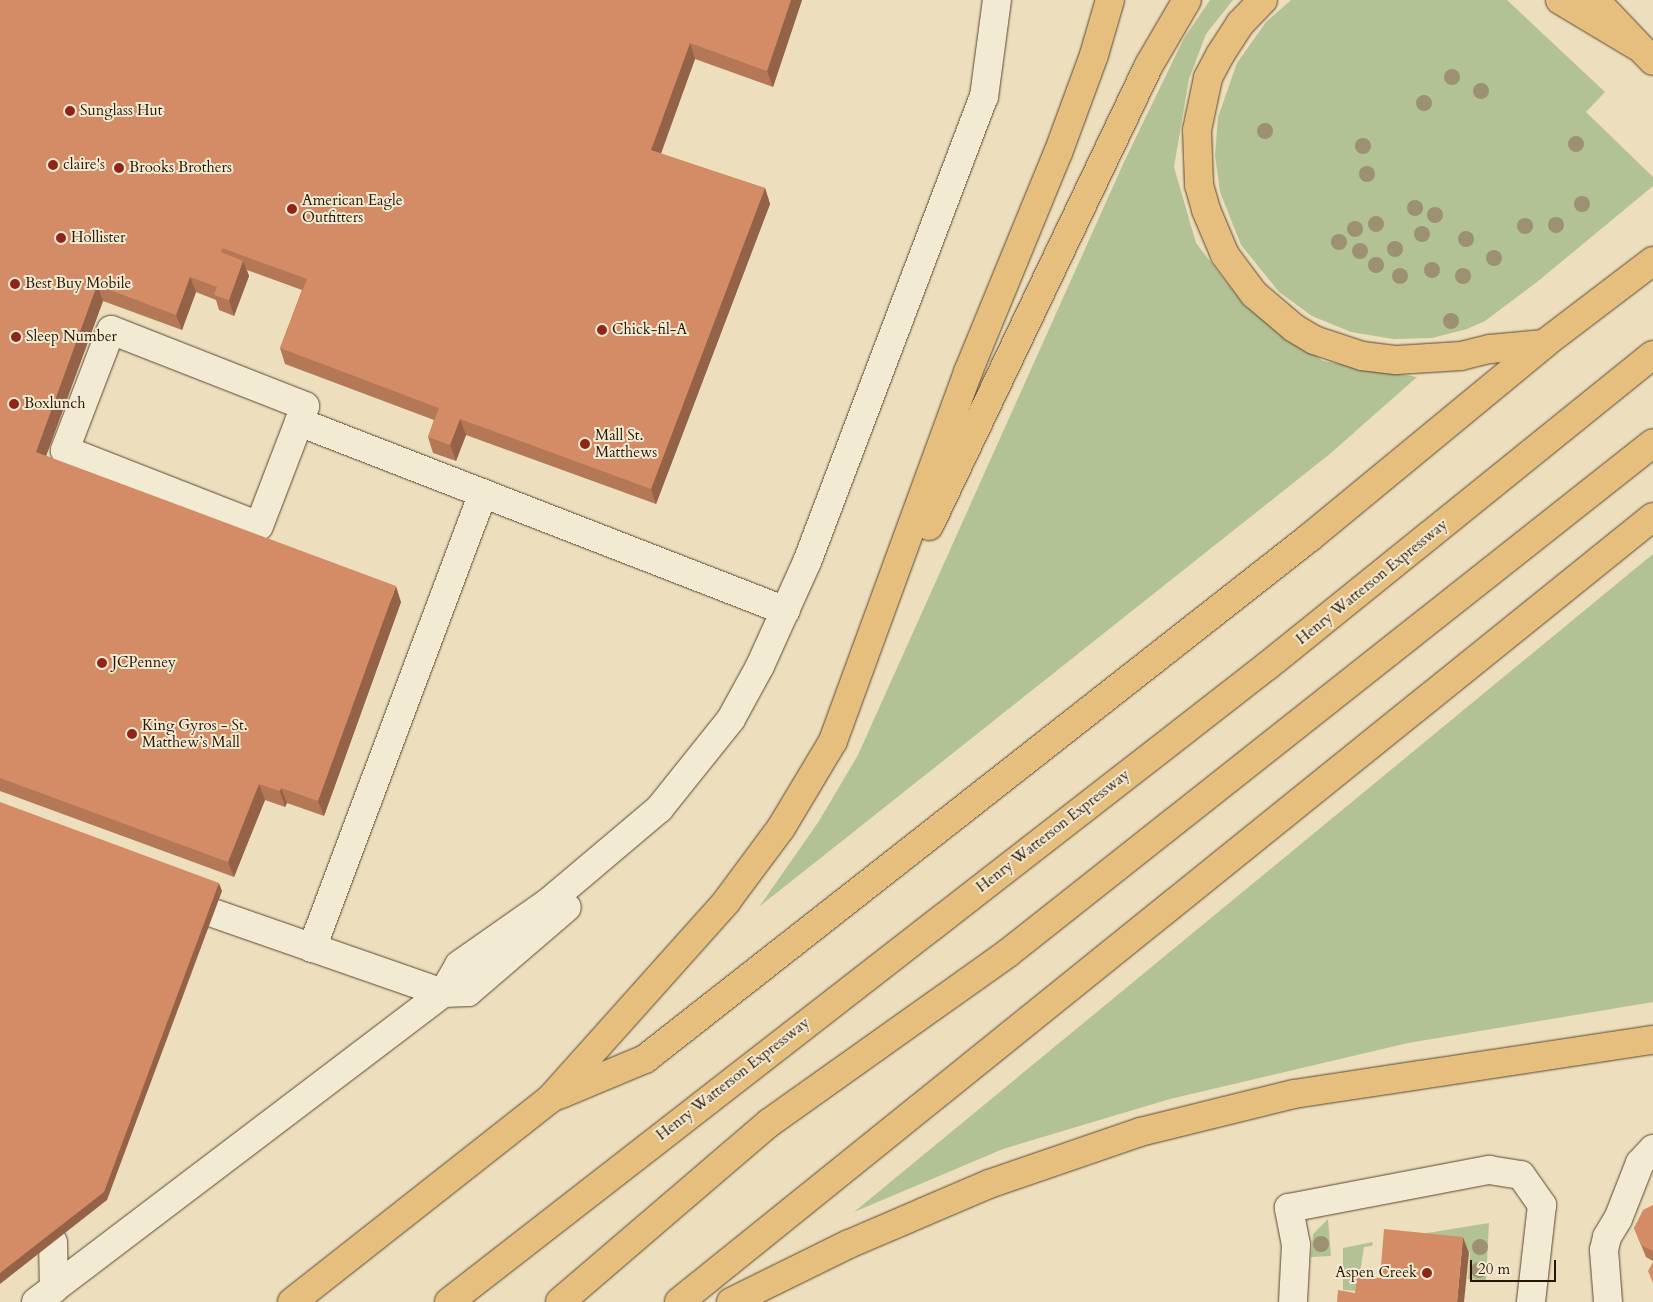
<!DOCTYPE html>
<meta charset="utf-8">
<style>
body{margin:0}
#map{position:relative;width:1653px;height:1302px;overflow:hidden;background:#eddebd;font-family:Cardo,serif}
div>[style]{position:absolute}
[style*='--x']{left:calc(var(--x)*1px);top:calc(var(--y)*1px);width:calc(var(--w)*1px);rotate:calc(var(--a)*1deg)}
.green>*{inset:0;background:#b3c295}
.roads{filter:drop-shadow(0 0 1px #5a482f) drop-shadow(0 0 1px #5a482f)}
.minor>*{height:28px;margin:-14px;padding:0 14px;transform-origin:14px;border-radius:14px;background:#f3ead4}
.major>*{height:28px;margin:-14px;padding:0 14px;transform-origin:14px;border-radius:14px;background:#e6bf7e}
.highway>*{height:28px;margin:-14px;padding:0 14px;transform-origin:14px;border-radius:14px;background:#e6bf7e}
.trees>*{width:16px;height:16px;margin:-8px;border-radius:50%;background:#9c9172}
.wall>*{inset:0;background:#b57857}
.shaded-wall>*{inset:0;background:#946247}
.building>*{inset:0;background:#d38c65}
.dots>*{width:14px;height:14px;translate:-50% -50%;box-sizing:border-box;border:2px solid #f3ead4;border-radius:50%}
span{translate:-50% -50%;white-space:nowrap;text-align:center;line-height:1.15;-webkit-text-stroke:4px #f3ead4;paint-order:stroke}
.poi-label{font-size:15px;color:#291600}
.left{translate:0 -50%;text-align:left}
.right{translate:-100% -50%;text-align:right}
.street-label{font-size:15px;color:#291600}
.scale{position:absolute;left:1470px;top:1260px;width:86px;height:22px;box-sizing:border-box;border:2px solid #291600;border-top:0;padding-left:6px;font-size:15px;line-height:18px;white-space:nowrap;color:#291600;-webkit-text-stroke:4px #f3ead4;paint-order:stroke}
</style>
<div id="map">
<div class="green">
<i style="clip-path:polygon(1210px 0,1233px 0,1206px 34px,1189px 79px,1174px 167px,1196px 243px,1244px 305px,1323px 361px,1417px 377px,1331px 453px,759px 907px,819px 821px,858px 755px,1124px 162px,1184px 38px)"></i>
<i style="clip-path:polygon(1291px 0,1507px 0,1605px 92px,1586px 112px,1653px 177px,1653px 186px,1537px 282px,1485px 321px,1467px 329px,1432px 338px,1393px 339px,1351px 332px,1312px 316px,1279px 292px,1241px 245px,1220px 192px,1215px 155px,1218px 117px,1237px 63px,1266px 22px)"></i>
<i style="clip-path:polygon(1653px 554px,1653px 1002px,1408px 1043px,1170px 1099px,1003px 1149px,854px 1212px)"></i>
<i style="clip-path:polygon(1328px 1219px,1331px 1256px,1311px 1257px,1313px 1234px)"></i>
<i style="clip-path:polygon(1489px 1223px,1486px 1281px,1468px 1279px,1470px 1252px,1419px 1247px,1421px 1234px)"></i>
<i style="clip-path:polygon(1373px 1242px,1372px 1246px,1364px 1247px,1357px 1291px,1343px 1290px,1343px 1248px)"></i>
</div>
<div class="roads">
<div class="minor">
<i style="--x:299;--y:422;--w:17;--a:-69"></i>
<i style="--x:305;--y:406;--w:208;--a:-158.6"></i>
<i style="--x:111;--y:330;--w:129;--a:111"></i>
<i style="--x:65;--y:450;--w:208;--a:21.4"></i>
<i style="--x:259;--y:526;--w:111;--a:-69"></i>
<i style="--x:299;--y:422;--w:522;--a:21.21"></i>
<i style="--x:213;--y:913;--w:244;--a:19.2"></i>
<i style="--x:443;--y:993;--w:25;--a:-2"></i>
<i style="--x:468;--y:992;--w:130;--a:-40.6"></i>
<i style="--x:312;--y:948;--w:486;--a:-69.4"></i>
<i style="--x:53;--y:1242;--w:47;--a:88.8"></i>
<i style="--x:36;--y:1302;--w:511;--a:-37.21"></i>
<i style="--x:443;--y:993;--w:32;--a:-60"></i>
<i style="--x:459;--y:965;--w:111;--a:-35.1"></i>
<i style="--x:550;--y:901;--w:143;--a:-40.2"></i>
<i style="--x:659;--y:809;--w:115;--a:-51.3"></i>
<i style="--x:731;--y:719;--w:60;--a:-61.3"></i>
<i style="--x:760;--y:666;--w:114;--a:-65.7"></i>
<i style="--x:807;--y:562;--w:498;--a:-69.2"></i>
<i style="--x:984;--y:97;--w:98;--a:-82.4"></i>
<i style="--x:1293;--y:1302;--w:57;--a:-87"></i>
<i style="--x:1296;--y:1245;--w:38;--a:-101"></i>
<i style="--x:1289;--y:1208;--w:204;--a:-10.8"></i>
<i style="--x:1489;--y:1170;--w:32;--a:9"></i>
<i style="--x:1521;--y:1175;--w:37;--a:55"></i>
<i style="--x:1542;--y:1205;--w:98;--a:96.5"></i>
<i style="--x:1608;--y:1302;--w:52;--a:-94.4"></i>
<i style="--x:1604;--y:1250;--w:13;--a:-77"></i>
<i style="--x:1607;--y:1237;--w:21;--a:-59"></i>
<i style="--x:1618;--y:1219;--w:60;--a:-68.6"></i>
<i style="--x:1640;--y:1163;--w:19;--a:-47"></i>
</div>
<div class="major">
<i style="--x:1595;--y:0;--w:84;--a:46.4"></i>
</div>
<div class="highway">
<i style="--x:1263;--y:0;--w:33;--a:134"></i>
<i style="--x:1240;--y:24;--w:37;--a:123"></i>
<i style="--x:1220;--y:55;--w:26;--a:118"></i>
<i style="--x:1208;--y:78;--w:53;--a:101.9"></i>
<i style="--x:1197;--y:130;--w:55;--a:87.9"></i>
<i style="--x:1199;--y:185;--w:26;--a:74"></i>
<i style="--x:1206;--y:210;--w:49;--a:67.1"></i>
<i style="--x:1225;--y:255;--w:49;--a:53.4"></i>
<i style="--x:1254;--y:294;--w:52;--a:40.4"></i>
<i style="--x:1294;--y:328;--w:23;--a:31"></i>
<i style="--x:1314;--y:340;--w:51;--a:18.4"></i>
<i style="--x:1362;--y:356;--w:35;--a:7"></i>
<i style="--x:1397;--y:360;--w:64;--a:-3.6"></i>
<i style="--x:1461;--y:356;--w:30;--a:-14"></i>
<i style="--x:1490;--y:349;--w:54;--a:-5.3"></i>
<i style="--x:1560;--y:0;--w:90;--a:30.9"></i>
<i style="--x:929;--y:526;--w:511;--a:-64.49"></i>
<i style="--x:1149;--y:65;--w:75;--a:-59.7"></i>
<i style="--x:559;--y:1095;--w:93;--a:-22.7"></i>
<i style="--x:645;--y:1059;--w:844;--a:-38.12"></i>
<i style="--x:1309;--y:538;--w:305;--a:-39.5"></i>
<i style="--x:1544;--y:344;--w:137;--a:-37.3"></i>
<i style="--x:292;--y:1302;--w:330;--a:-38.2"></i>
<i style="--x:551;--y:1098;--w:263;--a:-48.2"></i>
<i style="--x:726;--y:902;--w:92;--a:-53.4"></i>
<i style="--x:781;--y:828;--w:101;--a:-59.1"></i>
<i style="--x:833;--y:741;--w:393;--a:-69.9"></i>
<i style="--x:968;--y:372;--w:237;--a:-67.7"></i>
<i style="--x:1058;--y:153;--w:104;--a:-69.8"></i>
<i style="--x:1094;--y:55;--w:57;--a:-73.8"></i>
<i style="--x:449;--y:1302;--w:1035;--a:-37.86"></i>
<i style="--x:1266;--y:667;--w:497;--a:-38.9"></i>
<i style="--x:560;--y:1302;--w:275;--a:-40.6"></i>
<i style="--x:769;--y:1123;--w:293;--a:-35.4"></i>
<i style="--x:1008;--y:953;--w:822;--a:-38.33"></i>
<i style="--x:679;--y:1302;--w:1251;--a:-38.87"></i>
<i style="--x:731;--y:1302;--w:131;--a:-26.2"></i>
<i style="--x:849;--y:1244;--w:152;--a:-23.2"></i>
<i style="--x:989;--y:1184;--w:160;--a:-19"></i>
<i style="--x:1140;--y:1132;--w:159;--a:-13.9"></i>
<i style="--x:1294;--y:1094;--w:363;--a:-8.6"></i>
</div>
</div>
<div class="trees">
<i style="left:1452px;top:77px"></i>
<i style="left:1481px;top:91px"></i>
<i style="left:1424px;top:103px"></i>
<i style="left:1265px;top:131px"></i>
<i style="left:1576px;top:144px"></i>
<i style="left:1363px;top:146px"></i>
<i style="left:1367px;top:174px"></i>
<i style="left:1582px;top:204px"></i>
<i style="left:1415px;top:208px"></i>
<i style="left:1435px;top:215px"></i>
<i style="left:1376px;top:224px"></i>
<i style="left:1556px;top:225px"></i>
<i style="left:1525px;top:226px"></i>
<i style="left:1355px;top:229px"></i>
<i style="left:1422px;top:234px"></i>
<i style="left:1466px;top:239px"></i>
<i style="left:1339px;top:242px"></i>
<i style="left:1395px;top:249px"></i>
<i style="left:1360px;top:251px"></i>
<i style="left:1494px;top:258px"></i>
<i style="left:1376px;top:265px"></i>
<i style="left:1432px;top:270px"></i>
<i style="left:1400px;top:276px"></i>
<i style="left:1463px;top:276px"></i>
<i style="left:1451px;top:321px"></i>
<i style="left:1321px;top:1244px"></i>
<i style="left:1480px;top:1247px"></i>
<i style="left:1479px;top:1270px"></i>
</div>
<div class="wall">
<i style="clip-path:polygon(0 0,802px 0,773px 87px,695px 59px,661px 154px,765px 188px,770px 204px,656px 504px,466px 435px,456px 461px,433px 453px,428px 437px,434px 420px,285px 364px,280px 348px,302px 290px,247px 270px,249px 276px,234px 316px,219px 310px,216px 300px,196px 292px,182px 330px,103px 301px,46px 456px,401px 602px,324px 816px,287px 803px,285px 807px,265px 800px,234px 877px,0 791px)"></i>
<i style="clip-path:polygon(1653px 1205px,1653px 1261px,1646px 1257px,1634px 1228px)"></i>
</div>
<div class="shaded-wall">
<i style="clip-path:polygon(791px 0,802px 0,773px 87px,767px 71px)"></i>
<i style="clip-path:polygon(690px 43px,695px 59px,656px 166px,651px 150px)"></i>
<i style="clip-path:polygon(765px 188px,770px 204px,656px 504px,651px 489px)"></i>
<i style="clip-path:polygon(243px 261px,249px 276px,234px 316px,229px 300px)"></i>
<i style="clip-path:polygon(190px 277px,196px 292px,182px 330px,176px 315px)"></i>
<i style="clip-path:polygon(97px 285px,103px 301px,42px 467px,36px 452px)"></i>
<i style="clip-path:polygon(460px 419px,466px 435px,456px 461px,450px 445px)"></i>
<i style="clip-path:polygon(396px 586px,401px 602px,324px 816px,318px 801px)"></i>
<i style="clip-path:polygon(259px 784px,265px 800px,234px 877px,228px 862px)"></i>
<i style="clip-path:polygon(281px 788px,287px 803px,285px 807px,280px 791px)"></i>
<i style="clip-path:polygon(219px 883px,222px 891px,107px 1200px,0 1284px,0 1273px)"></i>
<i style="clip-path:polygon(1463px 1237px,1469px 1253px,1464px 1302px,1457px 1302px)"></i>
</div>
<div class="building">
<i style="clip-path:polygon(0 0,791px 0,767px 71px,690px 43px,651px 150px,765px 188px,651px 489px,460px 419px,450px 445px,428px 437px,439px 408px,280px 348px,307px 279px,222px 248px,221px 252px,243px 261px,229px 300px,214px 295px,217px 287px,190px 277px,176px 315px,97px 285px,36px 452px,396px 586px,318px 801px,281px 788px,280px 791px,259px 784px,228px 862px,0 778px)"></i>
<i style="clip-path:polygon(0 802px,219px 883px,104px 1192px,0 1273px)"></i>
<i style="clip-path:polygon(1653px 1205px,1653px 1251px,1641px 1245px,1634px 1228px,1643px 1210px)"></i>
<i style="clip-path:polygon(1384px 1229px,1463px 1237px,1457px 1302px,1337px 1302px,1338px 1290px,1355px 1293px,1357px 1277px,1380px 1278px)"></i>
<i style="clip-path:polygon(1653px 1262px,1653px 1283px,1648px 1271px)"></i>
</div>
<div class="dots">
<i style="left:70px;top:111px;background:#8f2418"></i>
<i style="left:53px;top:165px;background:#8f2418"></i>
<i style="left:119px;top:168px;background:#8f2418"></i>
<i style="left:292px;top:209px;background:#8f2418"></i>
<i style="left:61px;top:238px;background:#8f2418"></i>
<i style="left:15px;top:284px;background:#8f2418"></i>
<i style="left:602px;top:330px;background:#8f2418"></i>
<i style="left:16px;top:337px;background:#8f2418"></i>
<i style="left:14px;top:404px;background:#8f2418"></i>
<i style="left:585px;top:444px;background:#8f2418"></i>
<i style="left:102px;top:663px;background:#8f2418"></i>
<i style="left:132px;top:734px;background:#8f2418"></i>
<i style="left:1427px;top:1273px;background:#8f2418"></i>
</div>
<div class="poi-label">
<span class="left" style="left:80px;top:111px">Sunglass Hut</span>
<span class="left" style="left:63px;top:165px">claire's</span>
<span class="left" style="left:129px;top:168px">Brooks Brothers</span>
<span class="left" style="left:302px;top:209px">American Eagle<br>Outfitters</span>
<span class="left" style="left:71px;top:238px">Hollister</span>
<span class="left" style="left:25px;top:284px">Best Buy Mobile</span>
<span class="left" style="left:612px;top:330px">Chick-fil-A</span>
<span class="left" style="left:26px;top:337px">Sleep Number</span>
<span class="left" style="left:24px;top:404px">Boxlunch</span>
<span class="left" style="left:595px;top:444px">Mall St.<br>Matthews</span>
<span class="left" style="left:112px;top:663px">JCPenney</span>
<span class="left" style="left:142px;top:734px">King Gyros - St.<br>Matthew’s Mall</span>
<span class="right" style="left:1417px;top:1273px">Aspen Creek</span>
</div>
<div class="street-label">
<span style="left:1372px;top:582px;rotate:-39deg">Henry Watterson Expressway</span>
<span style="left:1053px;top:831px;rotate:-38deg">Henry Watterson Expressway</span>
<span style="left:733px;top:1079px;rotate:-38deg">Henry Watterson Expressway</span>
</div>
<div class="scale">20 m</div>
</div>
